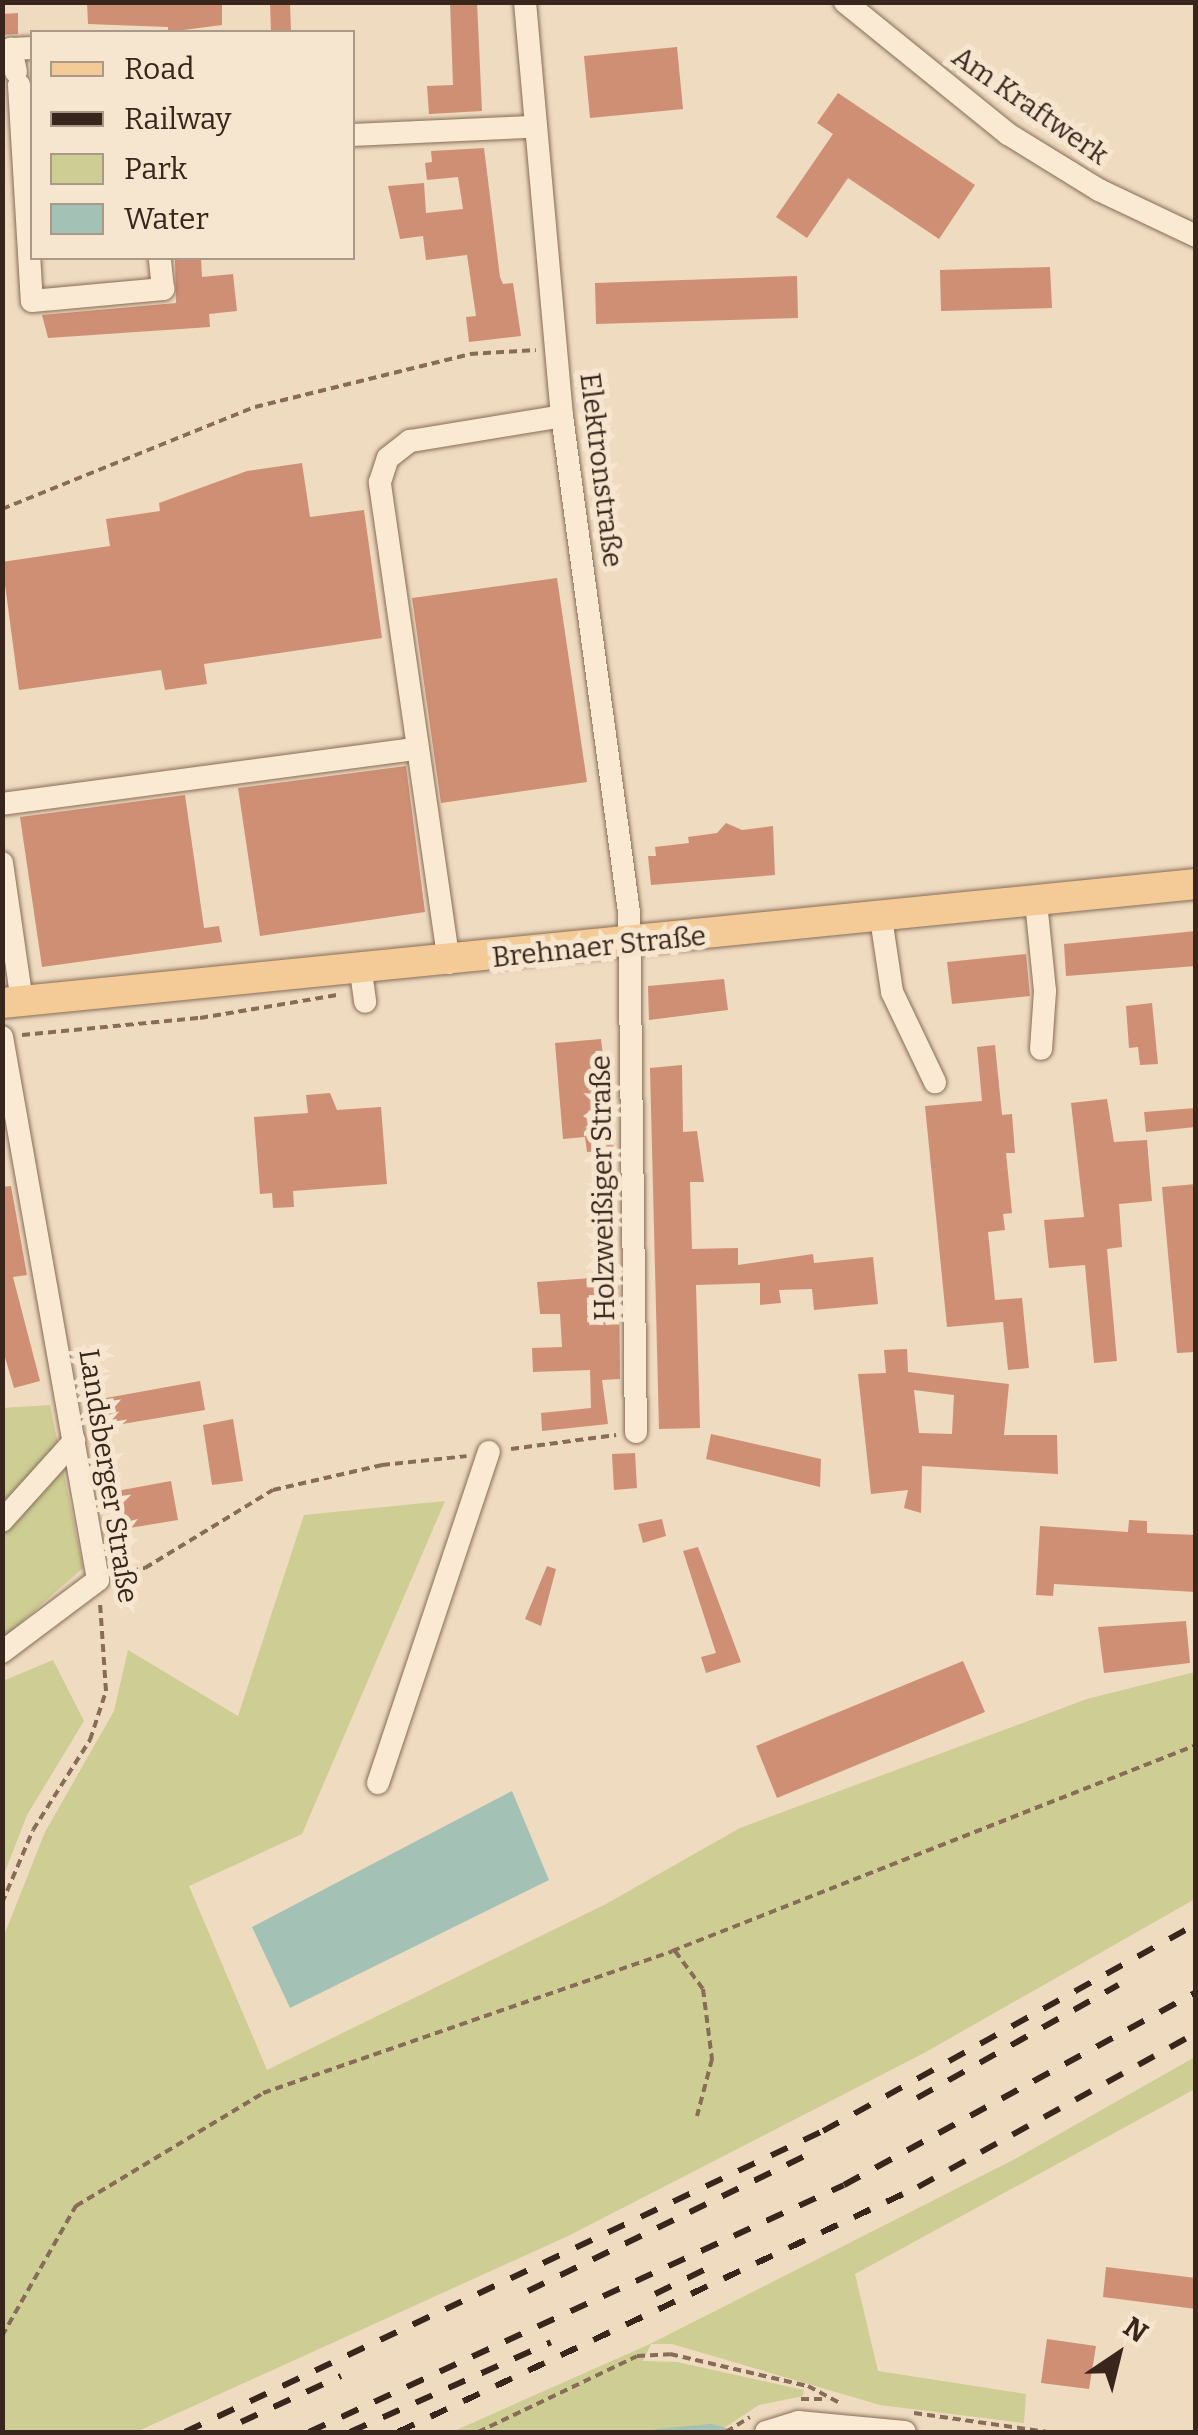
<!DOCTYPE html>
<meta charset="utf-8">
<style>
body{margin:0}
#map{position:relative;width:1198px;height:2435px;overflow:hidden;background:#efdbc0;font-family:Bitter,serif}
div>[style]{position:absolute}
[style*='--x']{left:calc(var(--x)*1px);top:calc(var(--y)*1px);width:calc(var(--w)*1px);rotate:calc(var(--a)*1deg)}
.green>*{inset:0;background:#cdcd94}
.water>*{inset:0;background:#a3c1b5}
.stream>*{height:6px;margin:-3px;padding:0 3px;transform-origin:3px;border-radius:3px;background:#a3c1b5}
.building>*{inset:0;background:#ce8f75}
.path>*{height:4px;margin-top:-2px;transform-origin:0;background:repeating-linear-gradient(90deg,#886c57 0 8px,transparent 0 13px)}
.roads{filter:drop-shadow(0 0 2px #886c57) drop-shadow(0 0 2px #886c57)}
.minor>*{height:22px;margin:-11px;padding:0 11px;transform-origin:11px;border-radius:11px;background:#faead3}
.major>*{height:30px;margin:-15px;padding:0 15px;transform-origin:15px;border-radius:15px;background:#f4cb96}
.rail>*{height:6px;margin-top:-3px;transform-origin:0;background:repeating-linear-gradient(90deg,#38261c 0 18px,transparent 0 36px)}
span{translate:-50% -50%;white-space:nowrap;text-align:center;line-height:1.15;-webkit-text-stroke:10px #f6e6d0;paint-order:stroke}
.street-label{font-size:28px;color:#38261c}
.frame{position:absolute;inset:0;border:5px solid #38261c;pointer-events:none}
.legend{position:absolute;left:30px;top:30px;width:325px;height:230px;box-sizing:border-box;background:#f6e6d0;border:2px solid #a98;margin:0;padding:12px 18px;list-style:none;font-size:30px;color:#38261c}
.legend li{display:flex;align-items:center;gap:20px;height:50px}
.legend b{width:50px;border:2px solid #a98}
.north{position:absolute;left:1068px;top:2305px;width:100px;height:100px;-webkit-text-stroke:8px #f6e6d0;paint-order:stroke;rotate:35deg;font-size:28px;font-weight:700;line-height:40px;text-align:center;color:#38261c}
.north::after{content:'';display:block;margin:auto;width:35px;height:45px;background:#38261c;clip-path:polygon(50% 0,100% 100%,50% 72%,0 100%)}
</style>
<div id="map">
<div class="green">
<i style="clip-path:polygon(50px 1405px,83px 1568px,3px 1638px,3px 1408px)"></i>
<i style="clip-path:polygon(445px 1501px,302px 1834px,189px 1886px,267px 2070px,606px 1904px,740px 1828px,1087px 1699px,1195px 1672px,1195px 1899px,924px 2053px,568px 2236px,136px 2432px,3px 2432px,3px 1938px,45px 1832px,114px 1711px,128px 1650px,238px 1716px,304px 1515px)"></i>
<i style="clip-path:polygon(53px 1660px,84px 1721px,27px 1815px,3px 1877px,3px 1681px)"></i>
<i style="clip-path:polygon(1195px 2057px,1195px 2089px,855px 2274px,878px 2371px,1026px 2394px,1024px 2423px,880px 2405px,672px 2344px,651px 2344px,643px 2361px,677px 2362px,804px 2390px,803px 2396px,759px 2405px,718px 2432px,452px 2432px,650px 2344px,1015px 2159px)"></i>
</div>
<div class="water">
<i style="clip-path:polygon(512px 1791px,549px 1880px,290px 2008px,252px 1927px)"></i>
</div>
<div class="stream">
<i style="--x:657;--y:2432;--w:54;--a:-5.3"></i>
<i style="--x:711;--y:2427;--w:18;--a:16"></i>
</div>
<div class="building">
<i style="clip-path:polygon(87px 2px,222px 2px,222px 25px,168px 32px,168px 27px,88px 24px)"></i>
<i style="clip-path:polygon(270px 2px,290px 2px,291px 32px,271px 32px)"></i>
<i style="clip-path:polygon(450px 2px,477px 2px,482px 111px,429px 114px,427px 86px,453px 85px)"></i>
<i style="clip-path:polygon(18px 13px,18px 34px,2px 35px,2px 14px)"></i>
<i style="clip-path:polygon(677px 47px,683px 109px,590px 118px,584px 56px)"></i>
<i style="clip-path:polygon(838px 93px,975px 185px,939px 239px,848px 178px,807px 238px,776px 217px,833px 134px,817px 123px)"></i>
<i style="clip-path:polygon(484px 148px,500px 277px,503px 284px,513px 283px,521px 336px,469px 342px,466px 317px,476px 316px,467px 255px,426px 260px,423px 236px,400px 239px,388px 186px,424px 183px,426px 213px,463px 209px,458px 177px,427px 180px,425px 163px,432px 162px,431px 151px)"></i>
<i style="clip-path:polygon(175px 258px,201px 258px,202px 277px,233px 274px,237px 311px,209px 314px,210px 327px,48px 338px,42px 315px,176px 303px)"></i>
<i style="clip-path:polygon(1050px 267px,1052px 308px,941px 311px,940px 270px)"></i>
<i style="clip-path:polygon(797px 276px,798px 318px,596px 324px,595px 283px)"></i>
<i style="clip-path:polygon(302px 463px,310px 517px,364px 510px,382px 638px,204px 664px,207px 684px,165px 690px,161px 670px,19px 690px,2px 562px,110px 546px,106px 519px,160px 511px,159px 503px,247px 471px)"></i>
<i style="clip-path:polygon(557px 578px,587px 782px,441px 803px,412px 598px)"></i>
<i style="clip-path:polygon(406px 766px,425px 912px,260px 936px,238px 788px)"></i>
<i style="clip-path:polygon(185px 795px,204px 928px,219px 926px,222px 942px,42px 967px,20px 817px)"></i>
<i style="clip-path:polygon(726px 823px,742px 830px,773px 826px,775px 875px,651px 885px,648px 856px,656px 856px,655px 847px,689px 843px,688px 837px,717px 833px)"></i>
<i style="clip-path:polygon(1196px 931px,1196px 966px,1066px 976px,1064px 944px)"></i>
<i style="clip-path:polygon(1026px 954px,1030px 996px,952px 1004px,947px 962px)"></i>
<i style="clip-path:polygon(724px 979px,728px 1010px,649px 1020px,648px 986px)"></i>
<i style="clip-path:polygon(1152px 1003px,1158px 1064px,1140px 1065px,1138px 1047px,1129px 1048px,1126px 1006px)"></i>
<i style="clip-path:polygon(601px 1039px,614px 1150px,587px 1152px,585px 1137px,563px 1139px,555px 1043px)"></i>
<i style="clip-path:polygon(995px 1045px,1002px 1115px,1012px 1114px,1015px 1153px,1006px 1153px,1012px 1213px,1003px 1214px,1005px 1230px,988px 1232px,995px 1300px,1022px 1298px,1029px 1368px,1008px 1370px,1003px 1322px,947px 1327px,925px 1106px,982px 1101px,977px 1047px)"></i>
<i style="clip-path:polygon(682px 1065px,683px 1132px,697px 1131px,704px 1182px,690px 1182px,692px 1249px,738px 1248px,738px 1265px,813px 1254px,814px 1263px,873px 1257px,878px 1304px,814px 1310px,812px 1289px,779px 1290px,781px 1303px,760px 1305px,760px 1283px,696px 1285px,700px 1428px,659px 1429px,650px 1068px)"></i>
<i style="clip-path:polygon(306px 1095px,330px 1093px,337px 1110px,381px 1107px,387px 1184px,293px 1191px,294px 1207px,273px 1208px,272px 1193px,260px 1194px,254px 1117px,308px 1113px)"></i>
<i style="clip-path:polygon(1107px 1099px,1114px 1142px,1147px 1140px,1152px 1201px,1119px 1204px,1122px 1247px,1107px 1249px,1117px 1361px,1094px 1363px,1085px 1265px,1049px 1268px,1044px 1220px,1084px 1217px,1071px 1103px)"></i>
<i style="clip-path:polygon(1196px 1108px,1196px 1127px,1146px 1132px,1144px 1112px)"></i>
<i style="clip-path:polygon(1196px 1184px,1196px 1352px,1177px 1353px,1162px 1187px)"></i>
<i style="clip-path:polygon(11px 1186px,27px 1275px,13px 1277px,40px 1381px,14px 1388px,2px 1347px,2px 1187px)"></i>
<i style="clip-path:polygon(619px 1276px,620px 1379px,602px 1380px,608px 1424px,542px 1431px,541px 1413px,591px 1408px,590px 1370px,533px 1372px,532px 1348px,562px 1347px,560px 1314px,540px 1314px,537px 1282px)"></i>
<i style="clip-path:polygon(evenodd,907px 1349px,908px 1372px,1009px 1384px,1004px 1435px,1057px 1435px,1058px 1474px,922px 1466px,921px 1513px,904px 1508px,908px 1490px,871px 1494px,858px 1374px,886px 1373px,884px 1350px,907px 1349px,914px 1390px,954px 1395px,952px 1434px,919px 1433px,914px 1390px)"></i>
<i style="clip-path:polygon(200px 1381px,205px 1410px,99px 1428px,95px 1400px)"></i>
<i style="clip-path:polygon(233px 1419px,243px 1481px,212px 1485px,203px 1425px)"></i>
<i style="clip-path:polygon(711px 1434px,821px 1459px,820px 1487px,706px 1459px)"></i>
<i style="clip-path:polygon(635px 1453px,637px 1488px,614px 1490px,612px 1454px)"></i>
<i style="clip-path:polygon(171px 1481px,178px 1520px,117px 1530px,111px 1492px)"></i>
<i style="clip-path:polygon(662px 1519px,666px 1536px,643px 1543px,638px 1524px)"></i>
<i style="clip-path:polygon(1129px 1520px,1147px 1521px,1147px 1533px,1196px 1535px,1196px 1592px,1054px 1584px,1053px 1596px,1036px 1595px,1040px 1526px,1128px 1532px)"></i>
<i style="clip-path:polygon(698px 1547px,741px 1662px,706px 1673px,701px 1657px,716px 1653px,683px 1551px)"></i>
<i style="clip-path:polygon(547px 1566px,556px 1569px,541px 1626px,525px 1619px)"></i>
<i style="clip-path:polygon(1186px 1621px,1190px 1663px,1104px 1673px,1098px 1627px)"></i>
<i style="clip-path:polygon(963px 1661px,985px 1712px,777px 1798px,756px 1746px)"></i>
<i style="clip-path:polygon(1106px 2267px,1196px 2278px,1196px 2309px,1103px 2297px)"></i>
<i style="clip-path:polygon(1047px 2339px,1096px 2346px,1089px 2389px,1041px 2383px)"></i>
</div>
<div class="path">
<i style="--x:2;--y:509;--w:273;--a:-22"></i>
<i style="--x:255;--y:407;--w:221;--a:-13.8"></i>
<i style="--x:470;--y:354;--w:66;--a:-3.5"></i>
<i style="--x:22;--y:1035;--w:179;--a:-5.5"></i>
<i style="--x:200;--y:1018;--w:139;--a:-9.5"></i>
<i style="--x:511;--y:1449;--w:106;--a:-7.6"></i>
<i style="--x:118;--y:1575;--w:28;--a:-15"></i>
<i style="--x:145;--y:1568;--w:150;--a:-31.4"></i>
<i style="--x:273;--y:1490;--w:112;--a:-12.9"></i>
<i style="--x:382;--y:1465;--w:85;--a:-6"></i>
<i style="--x:2;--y:1903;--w:79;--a:-67"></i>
<i style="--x:33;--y:1830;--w:107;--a:-57.7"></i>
<i style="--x:90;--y:1740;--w:52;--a:-71.9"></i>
<i style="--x:106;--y:1691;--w:87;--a:-93.9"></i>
<i style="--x:675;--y:1951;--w:47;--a:53.6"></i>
<i style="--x:703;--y:1989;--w:71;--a:82.7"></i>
<i style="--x:712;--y:2059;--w:59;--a:104.7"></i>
<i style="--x:2;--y:2336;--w:150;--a:-60.4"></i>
<i style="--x:76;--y:2206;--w:218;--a:-31.1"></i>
<i style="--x:263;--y:2093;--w:433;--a:-19.1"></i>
<i style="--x:672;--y:1951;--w:563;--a:-21.46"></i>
<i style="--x:801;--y:2399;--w:25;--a:0"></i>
<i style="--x:914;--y:2413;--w:135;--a:8.1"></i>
<i style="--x:478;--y:2432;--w:176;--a:-25.5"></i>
<i style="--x:637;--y:2356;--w:33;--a:-3"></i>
<i style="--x:670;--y:2354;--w:142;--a:13.1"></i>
<i style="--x:808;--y:2386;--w:36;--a:28"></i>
<i style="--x:726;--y:2432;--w:28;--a:-32"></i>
</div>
<div class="roads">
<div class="minor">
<i style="--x:525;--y:2;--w:416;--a:84.9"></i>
<i style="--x:562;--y:416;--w:501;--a:82.31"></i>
<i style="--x:629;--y:912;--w:520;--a:89.23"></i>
<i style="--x:845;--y:2;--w:210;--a:39"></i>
<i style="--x:1008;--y:134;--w:107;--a:31.6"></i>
<i style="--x:1099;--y:190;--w:107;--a:25.4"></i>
<i style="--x:16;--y:72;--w:24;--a:-102"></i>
<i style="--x:11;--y:49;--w:21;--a:-3"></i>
<i style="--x:19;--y:85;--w:216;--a:86.6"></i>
<i style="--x:32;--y:301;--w:132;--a:-5.2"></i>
<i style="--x:163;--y:289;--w:31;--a:-96"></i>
<i style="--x:352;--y:135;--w:179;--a:-2.6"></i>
<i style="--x:2;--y:804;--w:418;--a:-7.6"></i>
<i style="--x:2;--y:863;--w:139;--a:81.8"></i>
<i style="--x:1036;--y:902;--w:89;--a:84.2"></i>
<i style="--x:1045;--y:991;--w:58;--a:93.9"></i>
<i style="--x:881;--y:918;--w:75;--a:81.5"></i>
<i style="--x:892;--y:992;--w:100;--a:64.5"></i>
<i style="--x:449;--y:963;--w:486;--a:-98.2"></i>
<i style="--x:380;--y:482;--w:25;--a:-72"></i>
<i style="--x:388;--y:458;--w:28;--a:-38"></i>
<i style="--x:410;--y:441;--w:154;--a:-9.3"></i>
<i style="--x:361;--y:972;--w:30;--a:82"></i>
<i style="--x:2;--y:1037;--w:551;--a:79.97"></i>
<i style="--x:98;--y:1580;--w:120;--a:143.1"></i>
<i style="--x:2;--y:1521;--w:108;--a:-48"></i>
<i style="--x:378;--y:1783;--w:349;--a:-71.5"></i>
<i style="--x:766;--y:2432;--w:34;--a:-17"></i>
<i style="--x:798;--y:2422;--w:107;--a:5.3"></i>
</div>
<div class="major">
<i style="--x:2;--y:1003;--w:1200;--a:-5.69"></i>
</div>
</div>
<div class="rail">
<i style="--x:917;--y:2098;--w:231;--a:-29.3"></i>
<i style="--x:528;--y:2291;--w:315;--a:-26"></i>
<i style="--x:655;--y:2294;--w:70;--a:-26.2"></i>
<i style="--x:241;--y:2422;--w:110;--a:-24.7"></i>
<i style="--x:185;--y:2432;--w:705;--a:-25.26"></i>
<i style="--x:823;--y:2131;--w:427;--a:-29"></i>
<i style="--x:309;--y:2432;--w:589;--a:-24.78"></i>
<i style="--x:844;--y:2185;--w:401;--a:-28.7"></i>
<i style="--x:350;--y:2432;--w:220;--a:-24.1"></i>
<i style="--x:398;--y:2432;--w:575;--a:-25.23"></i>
<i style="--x:918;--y:2187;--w:318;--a:-29"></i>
</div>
<div class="street-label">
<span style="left:1030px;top:106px;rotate:35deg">Am Kraftwerk</span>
<span style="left:601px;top:470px;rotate:83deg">Elektronstraße</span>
<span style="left:599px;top:947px;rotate:-6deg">Brehnaer Straße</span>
<span style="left:603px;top:1188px;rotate:-91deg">Holzweißiger Straße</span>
<span style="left:108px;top:1476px;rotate:81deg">Landsberger Straße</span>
</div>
<div class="frame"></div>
<ul class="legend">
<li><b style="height:12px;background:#f4cb96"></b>Road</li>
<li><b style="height:12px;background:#38261c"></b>Railway</li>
<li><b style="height:28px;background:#cdcd94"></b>Park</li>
<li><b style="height:28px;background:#a3c1b5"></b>Water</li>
</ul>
<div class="north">N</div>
</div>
